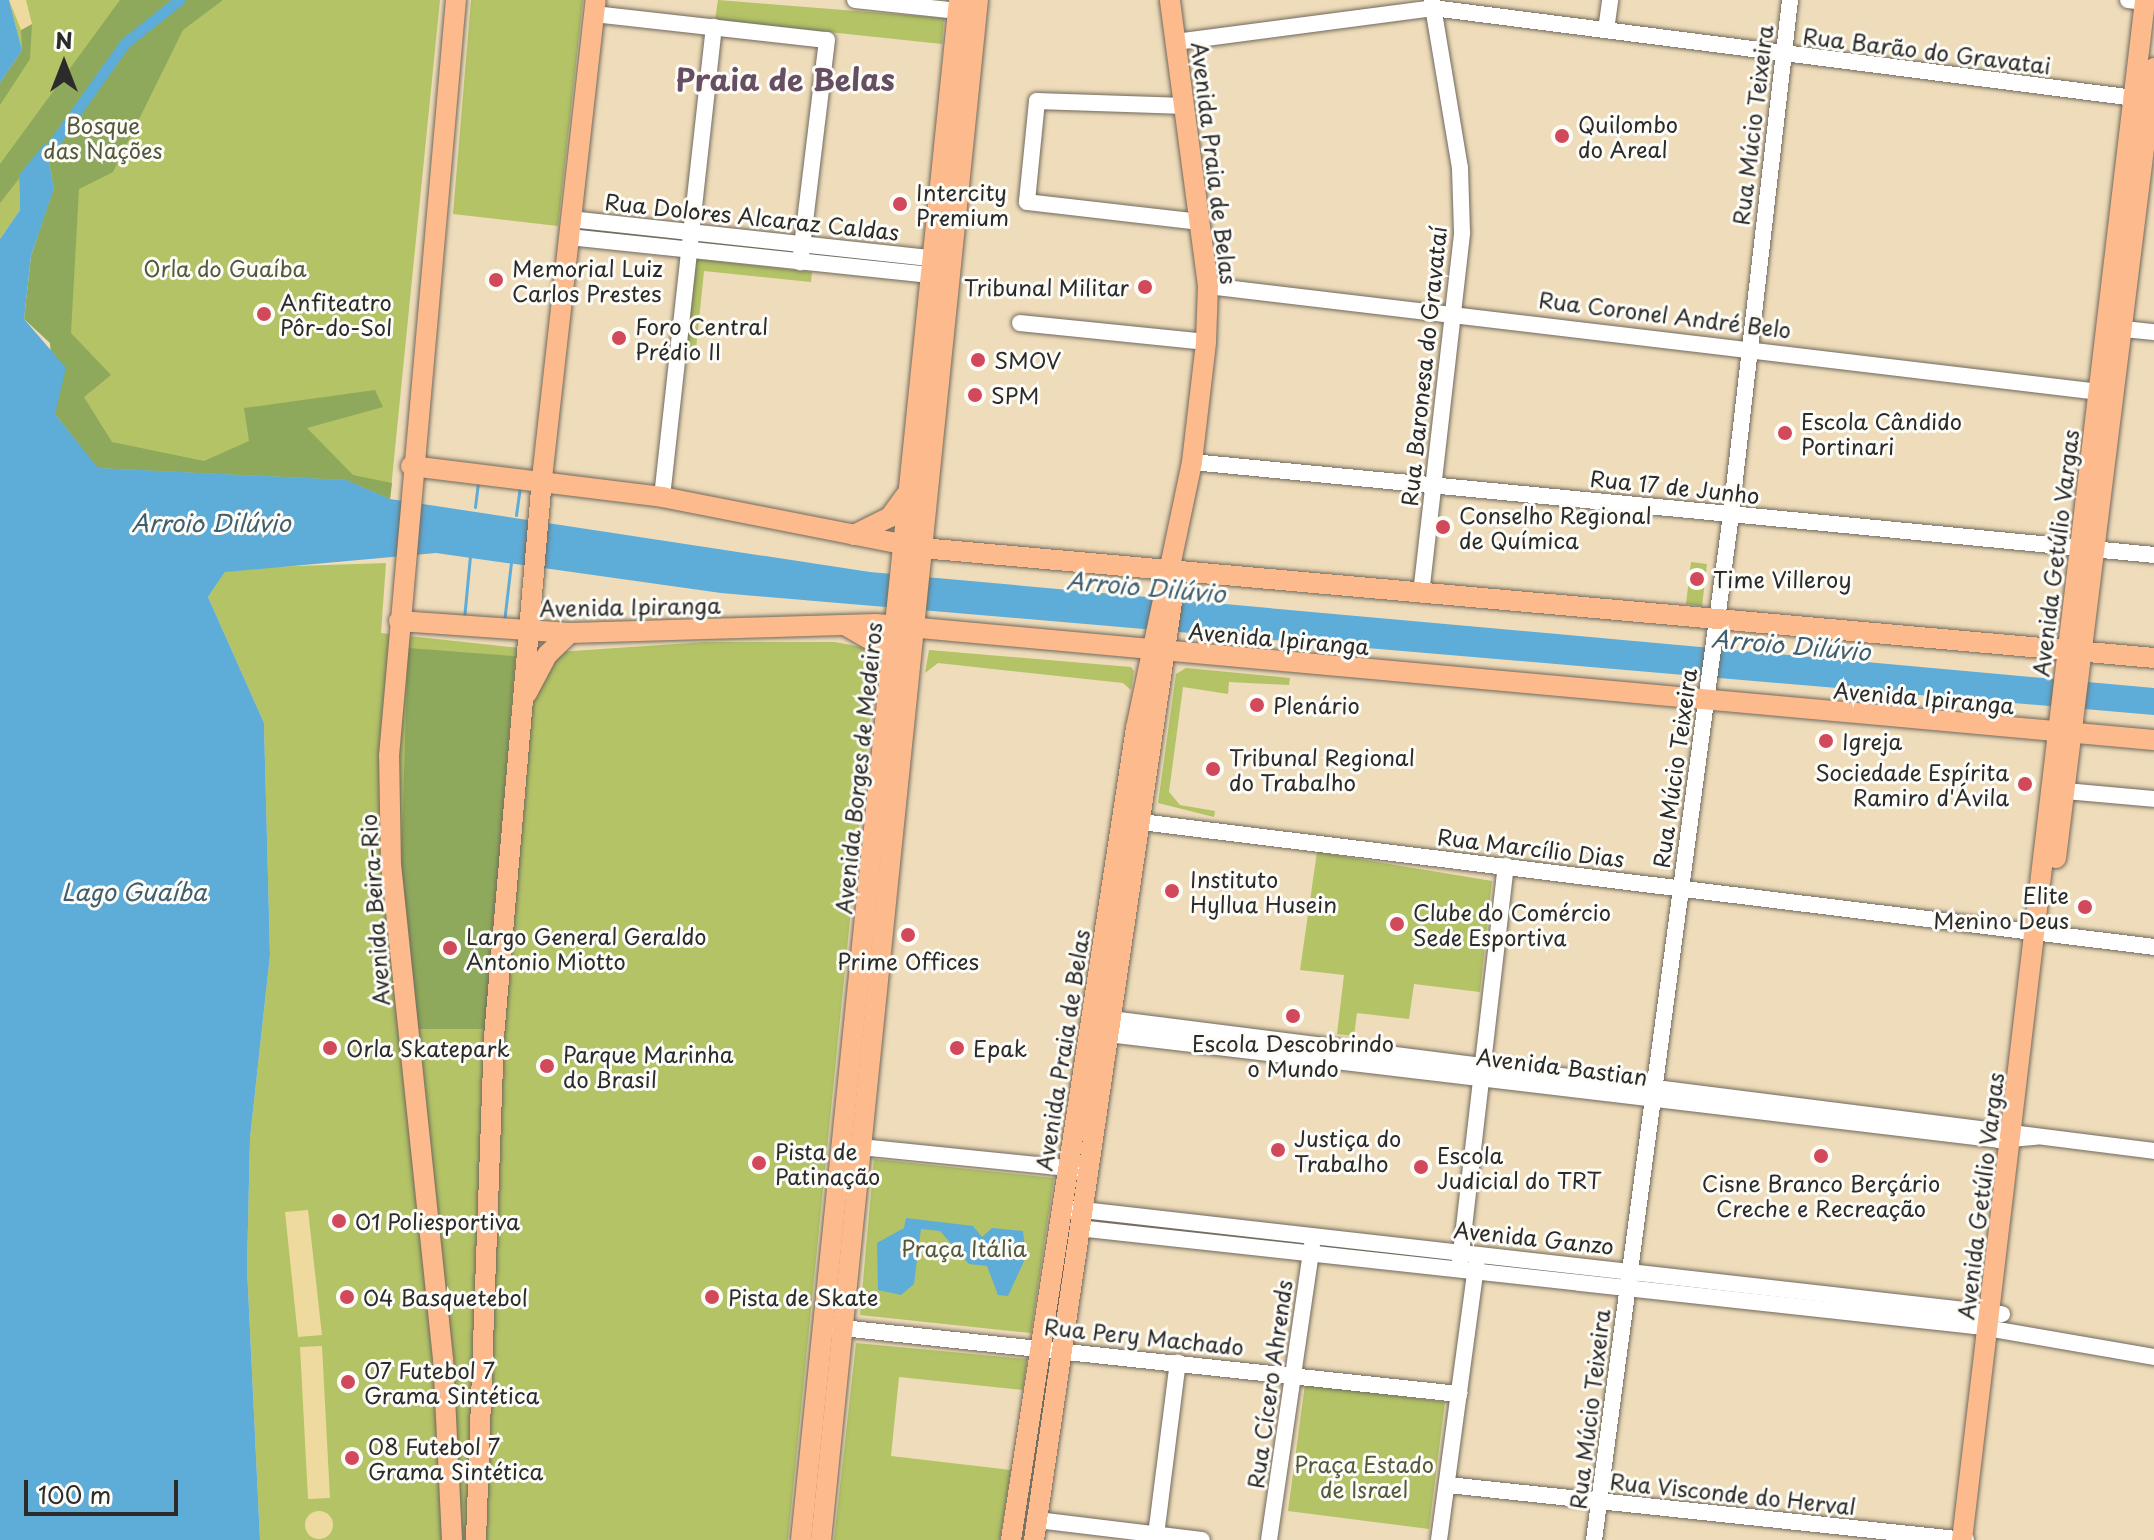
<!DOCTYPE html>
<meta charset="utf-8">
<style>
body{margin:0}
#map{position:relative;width:2154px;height:1540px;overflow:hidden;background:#efdcba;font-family:"Playpen Sans",sans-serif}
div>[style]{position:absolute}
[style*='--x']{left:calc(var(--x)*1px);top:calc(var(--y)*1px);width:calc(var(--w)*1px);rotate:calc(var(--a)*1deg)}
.green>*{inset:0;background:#b3c366}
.forest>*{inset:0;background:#8ea95b}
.sand>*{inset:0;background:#eeda9e}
.round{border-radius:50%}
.water>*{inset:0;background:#5eacd8}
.stream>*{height:3px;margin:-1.5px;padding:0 1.5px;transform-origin:1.5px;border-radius:1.5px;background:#5eacd8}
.canal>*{height:11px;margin:-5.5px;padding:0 5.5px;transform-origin:5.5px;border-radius:5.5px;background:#5eacd8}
.roads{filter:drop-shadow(0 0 2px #70695d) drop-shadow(0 0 2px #70695d)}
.minor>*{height:16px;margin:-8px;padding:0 8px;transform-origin:8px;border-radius:8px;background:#fff}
.major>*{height:20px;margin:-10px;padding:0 10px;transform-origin:10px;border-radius:10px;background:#fcba8d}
.dots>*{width:22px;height:22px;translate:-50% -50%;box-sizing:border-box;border:4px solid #fdfcf7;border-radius:50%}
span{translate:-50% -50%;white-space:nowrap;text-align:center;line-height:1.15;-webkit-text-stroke:6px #fdfcf7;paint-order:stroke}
.street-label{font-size:22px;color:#2b2b2b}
.poi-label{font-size:22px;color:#2b2b2b}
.left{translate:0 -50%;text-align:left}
.right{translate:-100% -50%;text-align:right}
.park-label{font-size:22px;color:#54593d}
.water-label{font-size:24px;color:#3f5f70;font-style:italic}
.district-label{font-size:30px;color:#664f62;font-weight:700}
.north{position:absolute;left:24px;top:24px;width:80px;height:80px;-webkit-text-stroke:6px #fdfcf7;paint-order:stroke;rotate:0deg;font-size:22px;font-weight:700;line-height:32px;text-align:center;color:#2b2b2b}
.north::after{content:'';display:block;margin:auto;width:28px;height:36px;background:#2b2b2b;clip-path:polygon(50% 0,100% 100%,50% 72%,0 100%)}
.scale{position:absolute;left:24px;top:1480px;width:154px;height:36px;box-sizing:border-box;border:4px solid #2b2b2b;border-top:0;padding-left:10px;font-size:24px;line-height:28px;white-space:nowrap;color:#2b2b2b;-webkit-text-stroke:6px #fdfcf7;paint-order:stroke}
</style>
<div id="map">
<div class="green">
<i style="clip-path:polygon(9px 0,440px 0,390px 499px,97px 468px,19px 174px,20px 210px,0 239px,0 83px,22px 50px)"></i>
<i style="clip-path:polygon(471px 0,583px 0,558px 226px,453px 214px)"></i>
<i style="clip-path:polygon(718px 0,944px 18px,942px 44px,715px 20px)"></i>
<i style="clip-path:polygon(696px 259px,812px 272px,811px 282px,704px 271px,696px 349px,686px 348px)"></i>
<i style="clip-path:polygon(1691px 562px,1707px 564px,1702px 606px,1686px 604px)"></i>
<i style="clip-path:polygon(386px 563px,381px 633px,557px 652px,705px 642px,835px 642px,877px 650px,788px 1540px,260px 1540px,247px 1268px,250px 1138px,270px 955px,264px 723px,208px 597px,225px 572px,242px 568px)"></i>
<i style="clip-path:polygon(929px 650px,1131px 667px,1134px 671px,1131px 690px,1123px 683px,938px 663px,925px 673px)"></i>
<i style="clip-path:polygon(1186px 668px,1290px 678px,1289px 685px,1229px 682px,1228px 694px,1183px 687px,1169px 792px,1180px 805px,1215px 811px,1214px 817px,1158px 803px,1176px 674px)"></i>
<i style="clip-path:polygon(1317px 852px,1492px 881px,1480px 992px,1414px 984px,1409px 1019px,1357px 1013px,1354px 1036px,1337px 1034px,1344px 975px,1300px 970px)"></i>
<i style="clip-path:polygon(874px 1159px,1054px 1178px,1031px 1333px,860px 1315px)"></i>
<i style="clip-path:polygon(856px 1343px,1027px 1359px,1023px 1390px,899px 1377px,891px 1456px,1011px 1470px,1000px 1540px,834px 1540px)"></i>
<i style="clip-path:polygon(1305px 1384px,1445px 1402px,1429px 1529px,1288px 1511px)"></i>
</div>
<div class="forest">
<i style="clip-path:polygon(120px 0,223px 0,183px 30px,113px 172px,79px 189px,71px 333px,111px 375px,84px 397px,112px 442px,204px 461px,249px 441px,244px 408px,375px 390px,383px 407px,307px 428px,353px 475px,392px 483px,390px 499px,346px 480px,97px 468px,55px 414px,50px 343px,24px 319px,31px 256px,54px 188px,46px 144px,0 203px,0 164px)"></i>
<i style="clip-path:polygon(32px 24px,30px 59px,0 105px,0 83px,22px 50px,21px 30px)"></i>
<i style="clip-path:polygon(408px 648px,515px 656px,486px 1029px,417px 1029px,401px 868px)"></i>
</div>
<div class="sand">
<i style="clip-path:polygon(9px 0,26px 0,32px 24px,21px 30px)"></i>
<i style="clip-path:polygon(308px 1210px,322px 1335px,298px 1337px,285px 1212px)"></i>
<i style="clip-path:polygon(322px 1346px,330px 1498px,308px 1499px,300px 1347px)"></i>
<i class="round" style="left:305px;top:1511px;width:28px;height:28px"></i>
</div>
<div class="water">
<i style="clip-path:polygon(0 0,9px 0,22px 50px,0 83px)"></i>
<i style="clip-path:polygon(45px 143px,54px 188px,31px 256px,24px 319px,66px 368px,55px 414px,98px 468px,346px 480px,390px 499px,870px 572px,2154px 688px,2154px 715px,721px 593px,436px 553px,225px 572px,208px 597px,264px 723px,270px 955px,250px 1138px,247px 1268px,260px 1540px,0 1540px,0 239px,20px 210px,19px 175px)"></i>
<i style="clip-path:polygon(906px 1218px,973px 1226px,982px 1237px,992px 1228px,1023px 1231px,1026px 1257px,1008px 1296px,998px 1295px,987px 1266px,969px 1264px,940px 1231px,921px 1229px,914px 1284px,901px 1295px,878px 1290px,877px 1243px,904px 1228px)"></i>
</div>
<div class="stream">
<i style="--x:475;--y:507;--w:24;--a:-83"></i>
<i style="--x:516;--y:515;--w:28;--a:-82"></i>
<i style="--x:464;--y:619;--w:64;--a:-84.6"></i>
<i style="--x:504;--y:622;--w:60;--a:-83.3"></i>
</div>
<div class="canal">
<i style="--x:51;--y:147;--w:128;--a:-54.6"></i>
<i style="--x:125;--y:43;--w:69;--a:-38.5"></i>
</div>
<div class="roads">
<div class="minor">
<i style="--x:855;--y:0;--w:104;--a:6.1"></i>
<i style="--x:2128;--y:0;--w:17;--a:7"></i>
<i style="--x:594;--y:14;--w:234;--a:6.4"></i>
<i style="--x:827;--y:40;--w:224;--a:96.9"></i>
<i style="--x:1606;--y:30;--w:30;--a:-82"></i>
<i style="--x:1176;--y:42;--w:259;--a:-7.5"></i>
<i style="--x:1433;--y:8;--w:715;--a:7.31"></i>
<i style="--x:1185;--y:106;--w:148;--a:-178.1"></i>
<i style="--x:1037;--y:101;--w:101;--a:95.7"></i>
<i style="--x:1027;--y:202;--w:175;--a:6.6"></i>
<i style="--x:570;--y:219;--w:361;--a:6.2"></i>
<i style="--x:569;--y:237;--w:361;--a:6"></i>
<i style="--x:1208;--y:286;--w:906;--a:6.78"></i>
<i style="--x:1020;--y:323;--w:187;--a:5.8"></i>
<i style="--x:2124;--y:329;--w:30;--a:6"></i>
<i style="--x:1192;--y:462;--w:966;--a:5.52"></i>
<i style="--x:662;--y:497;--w:473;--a:-83.7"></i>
<i style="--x:1421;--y:594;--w:364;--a:-83.5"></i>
<i style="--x:1462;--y:232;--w:64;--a:-91.8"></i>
<i style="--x:1460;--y:168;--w:170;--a:-99.5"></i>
<i style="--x:2065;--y:791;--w:89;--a:5.1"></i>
<i style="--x:1141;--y:822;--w:1021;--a:7.03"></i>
<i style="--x:1111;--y:1019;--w:1051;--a:7.21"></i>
<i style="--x:1108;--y:1034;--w:897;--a:6.78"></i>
<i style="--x:1999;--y:1140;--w:37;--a:-5"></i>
<i style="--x:861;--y:1147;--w:218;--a:5.8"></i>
<i style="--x:1074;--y:1209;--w:934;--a:6.46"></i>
<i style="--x:1078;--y:1228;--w:902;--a:6.24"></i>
<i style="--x:1975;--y:1326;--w:182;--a:9.8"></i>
<i style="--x:1460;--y:1262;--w:399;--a:-83.4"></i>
<i style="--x:833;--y:1327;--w:630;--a:6.11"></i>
<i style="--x:1448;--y:1485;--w:521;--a:6.06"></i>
<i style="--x:1037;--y:1520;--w:166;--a:6.9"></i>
<i style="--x:1156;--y:1535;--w:174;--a:-82.8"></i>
<i style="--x:1269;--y:1540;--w:298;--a:-81.7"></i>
<i style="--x:1439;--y:1540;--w:284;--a:-82.3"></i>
<i style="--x:1594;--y:1540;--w:1035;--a:-82.39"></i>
<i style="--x:1731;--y:514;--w:517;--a:-83.45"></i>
</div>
<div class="major">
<i style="--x:411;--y:466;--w:253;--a:7"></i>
<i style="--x:662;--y:497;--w:265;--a:11.1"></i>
<i style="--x:922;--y:548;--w:1237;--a:5.1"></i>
<i style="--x:854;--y:535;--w:40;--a:-26.6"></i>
<i style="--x:890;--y:517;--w:27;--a:-54"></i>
<i style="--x:399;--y:621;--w:171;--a:4"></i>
<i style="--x:570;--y:633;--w:306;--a:-1.7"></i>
<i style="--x:876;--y:624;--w:1283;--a:5.19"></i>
<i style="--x:845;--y:625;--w:64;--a:30.2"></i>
<i style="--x:527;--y:693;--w:43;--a:-62.2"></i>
<i style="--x:547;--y:655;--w:32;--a:-44"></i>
<i style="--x:2056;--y:858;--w:796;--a:-82.93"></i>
<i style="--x:452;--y:1540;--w:181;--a:-92.8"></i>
<i style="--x:443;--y:1359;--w:496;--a:-96"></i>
<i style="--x:391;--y:866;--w:110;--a:-91"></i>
<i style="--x:389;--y:756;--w:759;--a:-84.94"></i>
<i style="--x:476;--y:1540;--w:503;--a:-87.95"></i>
<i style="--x:494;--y:1037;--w:561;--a:-85.09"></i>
<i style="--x:542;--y:478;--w:481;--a:-83.6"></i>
<i style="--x:801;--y:1540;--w:1548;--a:-84.14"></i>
<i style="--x:821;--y:1540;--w:1548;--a:-84.18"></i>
<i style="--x:1011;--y:1540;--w:822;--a:-81.25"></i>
<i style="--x:1136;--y:728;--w:272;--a:-78.1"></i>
<i style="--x:1192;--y:462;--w:121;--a:-83.3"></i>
<i style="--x:1206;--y:342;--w:56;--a:-88"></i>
<i style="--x:1208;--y:286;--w:289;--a:-97.6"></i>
<i style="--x:1034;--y:1540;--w:948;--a:-81.63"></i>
<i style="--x:1962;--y:1540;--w:1551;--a:-83.22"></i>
</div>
</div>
<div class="dots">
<i style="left:1562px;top:136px;background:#d1495b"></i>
<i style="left:900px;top:204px;background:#d1495b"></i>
<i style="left:496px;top:280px;background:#d1495b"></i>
<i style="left:1145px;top:287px;background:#d1495b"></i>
<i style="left:264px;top:314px;background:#d1495b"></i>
<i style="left:619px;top:338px;background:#d1495b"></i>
<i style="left:978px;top:360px;background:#d1495b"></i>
<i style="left:975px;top:395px;background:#d1495b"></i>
<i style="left:1785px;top:433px;background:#d1495b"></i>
<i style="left:1443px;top:527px;background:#d1495b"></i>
<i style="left:1697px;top:579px;background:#d1495b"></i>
<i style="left:1257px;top:705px;background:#d1495b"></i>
<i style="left:1826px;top:741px;background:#d1495b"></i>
<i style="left:1213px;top:769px;background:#d1495b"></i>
<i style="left:2025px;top:784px;background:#d1495b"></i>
<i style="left:1172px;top:891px;background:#d1495b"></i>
<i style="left:2085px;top:907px;background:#d1495b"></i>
<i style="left:1397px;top:924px;background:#d1495b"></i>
<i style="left:908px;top:935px;background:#d1495b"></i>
<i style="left:450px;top:948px;background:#d1495b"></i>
<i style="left:1293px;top:1016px;background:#d1495b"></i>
<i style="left:330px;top:1048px;background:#d1495b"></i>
<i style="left:957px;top:1048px;background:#d1495b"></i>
<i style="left:547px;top:1066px;background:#d1495b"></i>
<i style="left:1278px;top:1150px;background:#d1495b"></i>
<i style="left:1821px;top:1156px;background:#d1495b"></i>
<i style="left:759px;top:1163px;background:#d1495b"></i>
<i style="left:1421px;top:1167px;background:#d1495b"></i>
<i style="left:339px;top:1221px;background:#d1495b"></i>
<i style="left:347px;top:1297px;background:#d1495b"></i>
<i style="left:712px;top:1297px;background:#d1495b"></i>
<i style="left:348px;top:1382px;background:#d1495b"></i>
<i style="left:352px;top:1458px;background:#d1495b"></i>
</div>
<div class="street-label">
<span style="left:1927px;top:50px;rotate:7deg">Rua Barão do Gravatai</span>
<span style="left:1752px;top:125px;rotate:-83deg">Rua Múcio Teixeira</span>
<span style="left:1215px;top:163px;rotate:83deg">Avenida Praia de Belas</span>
<span style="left:752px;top:216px;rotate:6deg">Rua Dolores Alcaraz Caldas</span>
<span style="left:1665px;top:314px;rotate:7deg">Rua Coronel André Belo</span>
<span style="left:1423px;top:366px;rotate:-84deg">Rua Baronesa do Gravataí</span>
<span style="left:1675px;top:486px;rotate:6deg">Rua 17 de Junho</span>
<span style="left:2055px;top:553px;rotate:-83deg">Avenida Getúlio Vargas</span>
<span style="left:630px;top:606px;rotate:-1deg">Avenida Ipiranga</span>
<span style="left:1279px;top:638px;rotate:5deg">Avenida Ipiranga</span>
<span style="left:1924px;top:697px;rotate:5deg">Avenida Ipiranga</span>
<span style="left:858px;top:768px;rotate:-84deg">Avenida Borges de Medeiros</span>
<span style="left:1674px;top:768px;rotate:-82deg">Rua Múcio Teixeira</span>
<span style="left:1531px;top:847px;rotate:7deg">Rua Marcílio Dias</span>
<span style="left:374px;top:910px;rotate:-94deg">Avenida Beira-Rio</span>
<span style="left:1062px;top:1050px;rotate:-81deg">Avenida Praia de Belas</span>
<span style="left:1562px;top:1066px;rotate:7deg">Avenida Bastian</span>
<span style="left:1980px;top:1196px;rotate:-83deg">Avenida Getúlio Vargas</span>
<span style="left:1534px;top:1237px;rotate:6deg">Avenida Ganzo</span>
<span style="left:1144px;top:1336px;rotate:6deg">Rua Pery Machado</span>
<span style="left:1269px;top:1384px;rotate:-82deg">Rua Cícero Ahrends</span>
<span style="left:1589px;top:1409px;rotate:-83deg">Rua Múcio Teixeira</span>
<span style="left:1733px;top:1493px;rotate:6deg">Rua Visconde do Herval</span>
</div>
<div class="poi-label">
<span class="left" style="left:1578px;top:136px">Quilombo<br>do Areal</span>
<span class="left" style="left:916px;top:204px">Intercity<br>Premium</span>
<span class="left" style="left:512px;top:280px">Memorial Luiz<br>Carlos Prestes</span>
<span class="right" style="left:1129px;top:287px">Tribunal Militar</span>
<span class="left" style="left:280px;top:314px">Anfiteatro<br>Pôr-do-Sol</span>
<span class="left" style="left:635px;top:338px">Foro Central<br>Prédio II</span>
<span class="left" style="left:994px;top:360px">SMOV</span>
<span class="left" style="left:991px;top:395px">SPM</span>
<span class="left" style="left:1801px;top:433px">Escola Cândido<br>Portinari</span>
<span class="left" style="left:1459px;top:527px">Conselho Regional<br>de Química</span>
<span class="left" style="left:1713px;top:579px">Time Villeroy</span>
<span class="left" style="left:1273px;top:705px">Plenário</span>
<span class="left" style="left:1842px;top:741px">Igreja</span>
<span class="left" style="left:1229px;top:769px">Tribunal Regional<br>do Trabalho</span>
<span class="right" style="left:2009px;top:784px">Sociedade Espírita<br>Ramiro d'Ávila</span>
<span class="left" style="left:1190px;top:891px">Instituto<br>Hyllua Husein</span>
<span class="right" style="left:2069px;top:907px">Elite<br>Menino Deus</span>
<span class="left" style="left:1413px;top:924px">Clube do Comércio<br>Sede Esportiva</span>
<span class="left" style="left:466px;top:948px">Largo General Geraldo<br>Antonio Miotto</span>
<span style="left:908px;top:961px">Prime Offices</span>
<span style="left:1293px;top:1055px">Escola Descobrindo<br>o Mundo</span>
<span class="left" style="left:346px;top:1048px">Orla Skatepark</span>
<span class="left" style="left:973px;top:1048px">Epak</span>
<span class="left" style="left:563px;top:1066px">Parque Marinha<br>do Brasil</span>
<span class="left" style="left:1294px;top:1150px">Justiça do<br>Trabalho</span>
<span class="left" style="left:775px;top:1163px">Pista de<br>Patinação</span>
<span class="left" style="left:1437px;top:1167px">Escola<br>Judicial do TRT</span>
<span style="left:1821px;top:1195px">Cisne Branco Berçário<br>Creche e Recreação</span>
<span class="left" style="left:355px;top:1221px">01 Poliesportiva</span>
<span class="left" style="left:363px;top:1297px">04 Basquetebol</span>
<span class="left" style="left:728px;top:1297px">Pista de Skate</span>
<span class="left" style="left:364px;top:1382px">07 Futebol 7<br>Grama Sintética</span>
<span class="left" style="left:368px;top:1458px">08 Futebol 7<br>Grama Sintética</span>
</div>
<div class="park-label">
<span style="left:103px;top:137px">Bosque<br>das Nações</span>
<span style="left:225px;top:268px">Orla do Guaíba</span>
<span style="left:964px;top:1248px">Praça Itália</span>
<span style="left:1364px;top:1476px">Praça Estado<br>de Israel</span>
</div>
<div class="water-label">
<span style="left:211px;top:523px">Arroio Dilúvio</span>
<span style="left:1146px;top:587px;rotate:5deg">Arroio Dilúvio</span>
<span style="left:1791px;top:645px;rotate:5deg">Arroio Dilúvio</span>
<span style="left:134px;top:892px">Lago Guaíba</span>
</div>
<div class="district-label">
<span style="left:785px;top:79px">Praia de Belas</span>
</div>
<div class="north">N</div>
<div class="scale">100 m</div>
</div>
